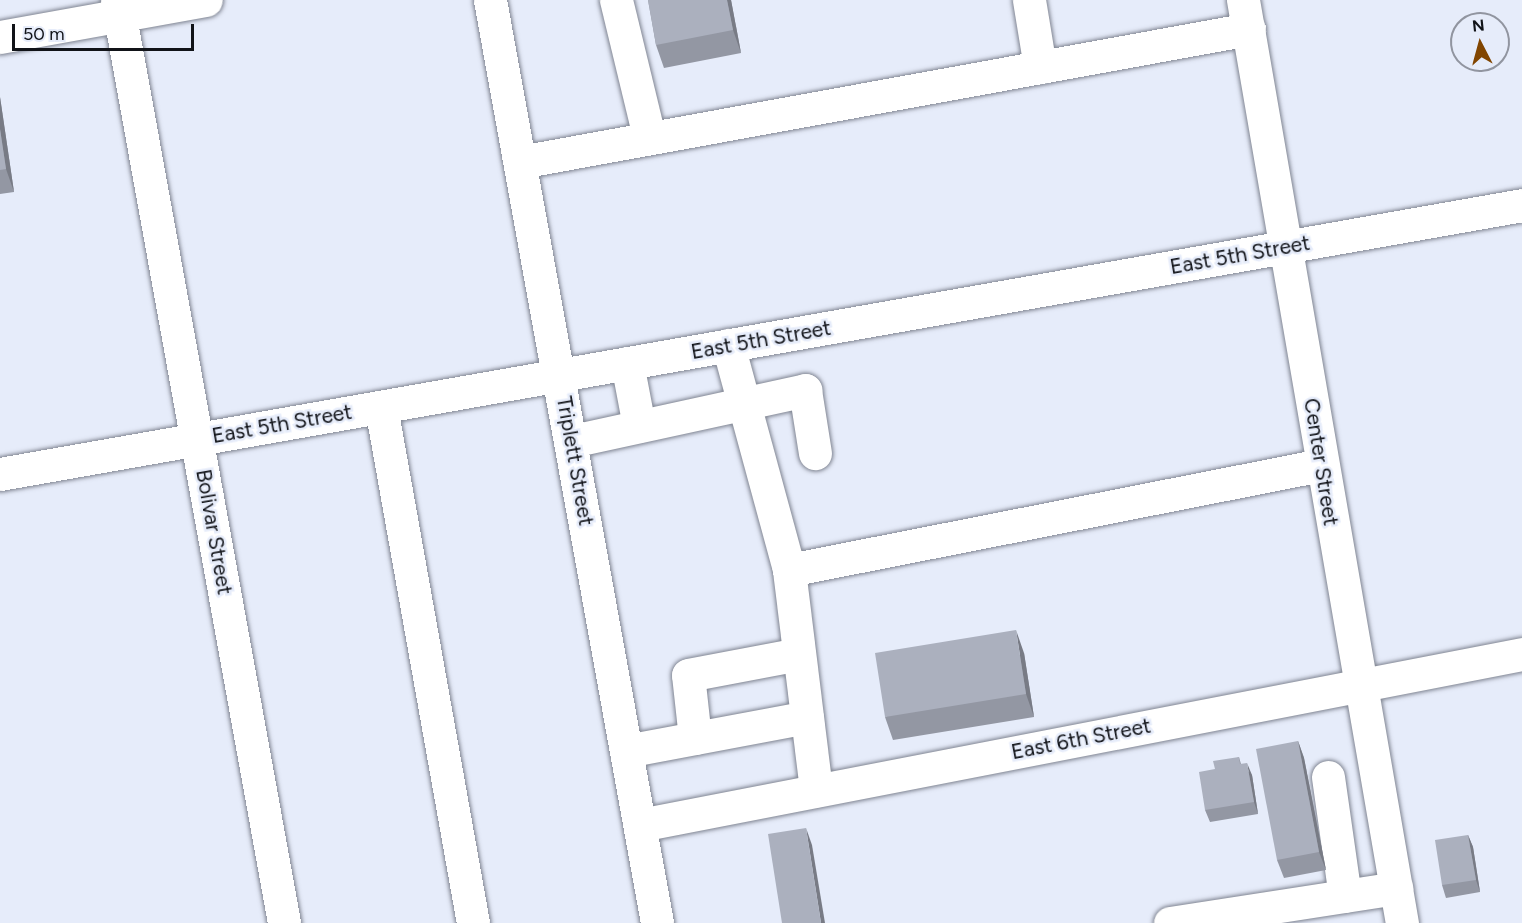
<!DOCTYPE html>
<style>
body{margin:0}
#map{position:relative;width:1522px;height:923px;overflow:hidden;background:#e6ecfa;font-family:Figtree,sans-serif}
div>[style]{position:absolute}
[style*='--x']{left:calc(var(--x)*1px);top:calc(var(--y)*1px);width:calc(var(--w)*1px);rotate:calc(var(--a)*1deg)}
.roads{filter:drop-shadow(0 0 2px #808592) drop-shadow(0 0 2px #808592)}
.minor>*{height:33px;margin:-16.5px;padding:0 16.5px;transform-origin:16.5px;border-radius:16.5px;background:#fff}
.major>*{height:33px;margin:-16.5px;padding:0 16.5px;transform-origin:16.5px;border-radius:16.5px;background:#fff}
.wall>*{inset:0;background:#9397a3}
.shaded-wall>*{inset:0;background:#787b85}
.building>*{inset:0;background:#abb0be}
span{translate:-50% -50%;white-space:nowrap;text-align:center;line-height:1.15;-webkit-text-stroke:5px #e6ecfa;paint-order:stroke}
.street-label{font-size:21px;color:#111318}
.north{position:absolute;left:1450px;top:12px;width:60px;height:60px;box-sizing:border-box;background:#e6ecfa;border:2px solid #9195a0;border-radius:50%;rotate:354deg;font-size:16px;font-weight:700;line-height:24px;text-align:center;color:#111318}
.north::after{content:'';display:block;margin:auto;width:21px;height:27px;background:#814500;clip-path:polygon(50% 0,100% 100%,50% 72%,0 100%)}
.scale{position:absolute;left:12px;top:24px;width:182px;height:27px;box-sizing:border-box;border:3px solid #111318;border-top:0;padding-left:8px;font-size:18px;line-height:21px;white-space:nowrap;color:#111318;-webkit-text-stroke:4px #e6ecfa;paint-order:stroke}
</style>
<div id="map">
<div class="roads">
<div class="minor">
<i style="--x:117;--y:0;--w:938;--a:79.74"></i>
<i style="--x:616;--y:0;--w:140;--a:76.4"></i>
<i style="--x:1029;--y:0;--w:68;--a:80.7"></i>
<i style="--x:1243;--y:0;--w:937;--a:80.23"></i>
<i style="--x:520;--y:162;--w:741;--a:-10.34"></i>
<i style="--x:728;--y:345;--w:233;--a:74.8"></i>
<i style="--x:789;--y:570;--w:222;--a:83"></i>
<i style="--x:627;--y:363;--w:64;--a:79.2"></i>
<i style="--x:381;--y:407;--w:524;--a:79.89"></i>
<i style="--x:572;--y:441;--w:239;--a:-12.3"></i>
<i style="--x:805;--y:390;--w:64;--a:81"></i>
<i style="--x:789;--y:570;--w:542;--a:-11.16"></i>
<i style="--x:695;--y:738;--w:63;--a:-96.3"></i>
<i style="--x:688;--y:675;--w:113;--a:-10.7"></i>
<i style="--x:626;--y:751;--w:184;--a:-10.6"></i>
<i style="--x:1328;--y:777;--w:120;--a:81.9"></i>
<i style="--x:640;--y:825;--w:898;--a:-10.97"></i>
<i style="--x:1170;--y:923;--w:229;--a:-8.8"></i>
</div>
<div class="major">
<i style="--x:490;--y:0;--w:938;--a:79.74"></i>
<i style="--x:0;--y:37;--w:209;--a:-10.2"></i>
<i style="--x:0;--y:474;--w:1546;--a:-10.02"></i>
</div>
</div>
<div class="wall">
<i style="clip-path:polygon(648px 0,731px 0,741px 53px,664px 68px,656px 45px)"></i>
<i style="clip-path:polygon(0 97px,14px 192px,0 194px)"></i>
<i style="clip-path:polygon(1024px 653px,1034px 717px,893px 740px,885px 717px)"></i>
<i style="clip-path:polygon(1298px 741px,1304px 758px,1326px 870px,1284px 878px,1277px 860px)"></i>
<i style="clip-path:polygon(1239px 757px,1241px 764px,1252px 775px,1258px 814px,1210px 822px,1205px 810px,1215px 769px)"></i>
<i style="clip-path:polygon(1468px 835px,1473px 847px,1480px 892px,1446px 898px,1442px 885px)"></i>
</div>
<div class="shaded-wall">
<i style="clip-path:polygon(727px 0,731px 0,741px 53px,733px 30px)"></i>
<i style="clip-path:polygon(0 97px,14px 192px,6px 169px,0 129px)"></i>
<i style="clip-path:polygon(1016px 630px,1024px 653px,1034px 717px,1026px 694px)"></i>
<i style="clip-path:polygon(1298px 741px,1304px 758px,1326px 870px,1319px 852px)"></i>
<i style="clip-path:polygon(1247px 763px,1252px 775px,1258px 814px,1254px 802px)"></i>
<i style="clip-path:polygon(806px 828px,812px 845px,825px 923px,821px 923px)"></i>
<i style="clip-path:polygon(1468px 835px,1473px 847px,1480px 892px,1476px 880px)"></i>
</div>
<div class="building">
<i style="clip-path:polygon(648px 0,727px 0,733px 30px,656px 45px)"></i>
<i style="clip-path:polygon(0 129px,6px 169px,0 170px)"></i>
<i style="clip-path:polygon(1016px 630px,1026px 694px,885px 717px,875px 653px)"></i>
<i style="clip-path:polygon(1298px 741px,1319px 852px,1277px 860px,1256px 749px)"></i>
<i style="clip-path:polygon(1239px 757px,1240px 764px,1247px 763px,1254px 802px,1205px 810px,1199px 772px,1215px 769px,1213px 761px)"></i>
<i style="clip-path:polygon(806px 828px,821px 923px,782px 923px,768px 834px)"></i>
<i style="clip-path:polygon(1468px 835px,1476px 880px,1442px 885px,1435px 840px)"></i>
</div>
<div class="street-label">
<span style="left:1240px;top:255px;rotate:-10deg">East 5th Street</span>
<span style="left:761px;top:340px;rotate:-10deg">East 5th Street</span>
<span style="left:282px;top:424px;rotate:-10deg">East 5th Street</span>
<span style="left:575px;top:461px;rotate:80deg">Triplett Street</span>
<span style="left:1321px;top:462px;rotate:81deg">Center Street</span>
<span style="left:214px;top:532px;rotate:80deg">Bolivar Street</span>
<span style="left:1081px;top:739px;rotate:-11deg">East 6th Street</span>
</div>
<div class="north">N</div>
<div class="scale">50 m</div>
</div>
